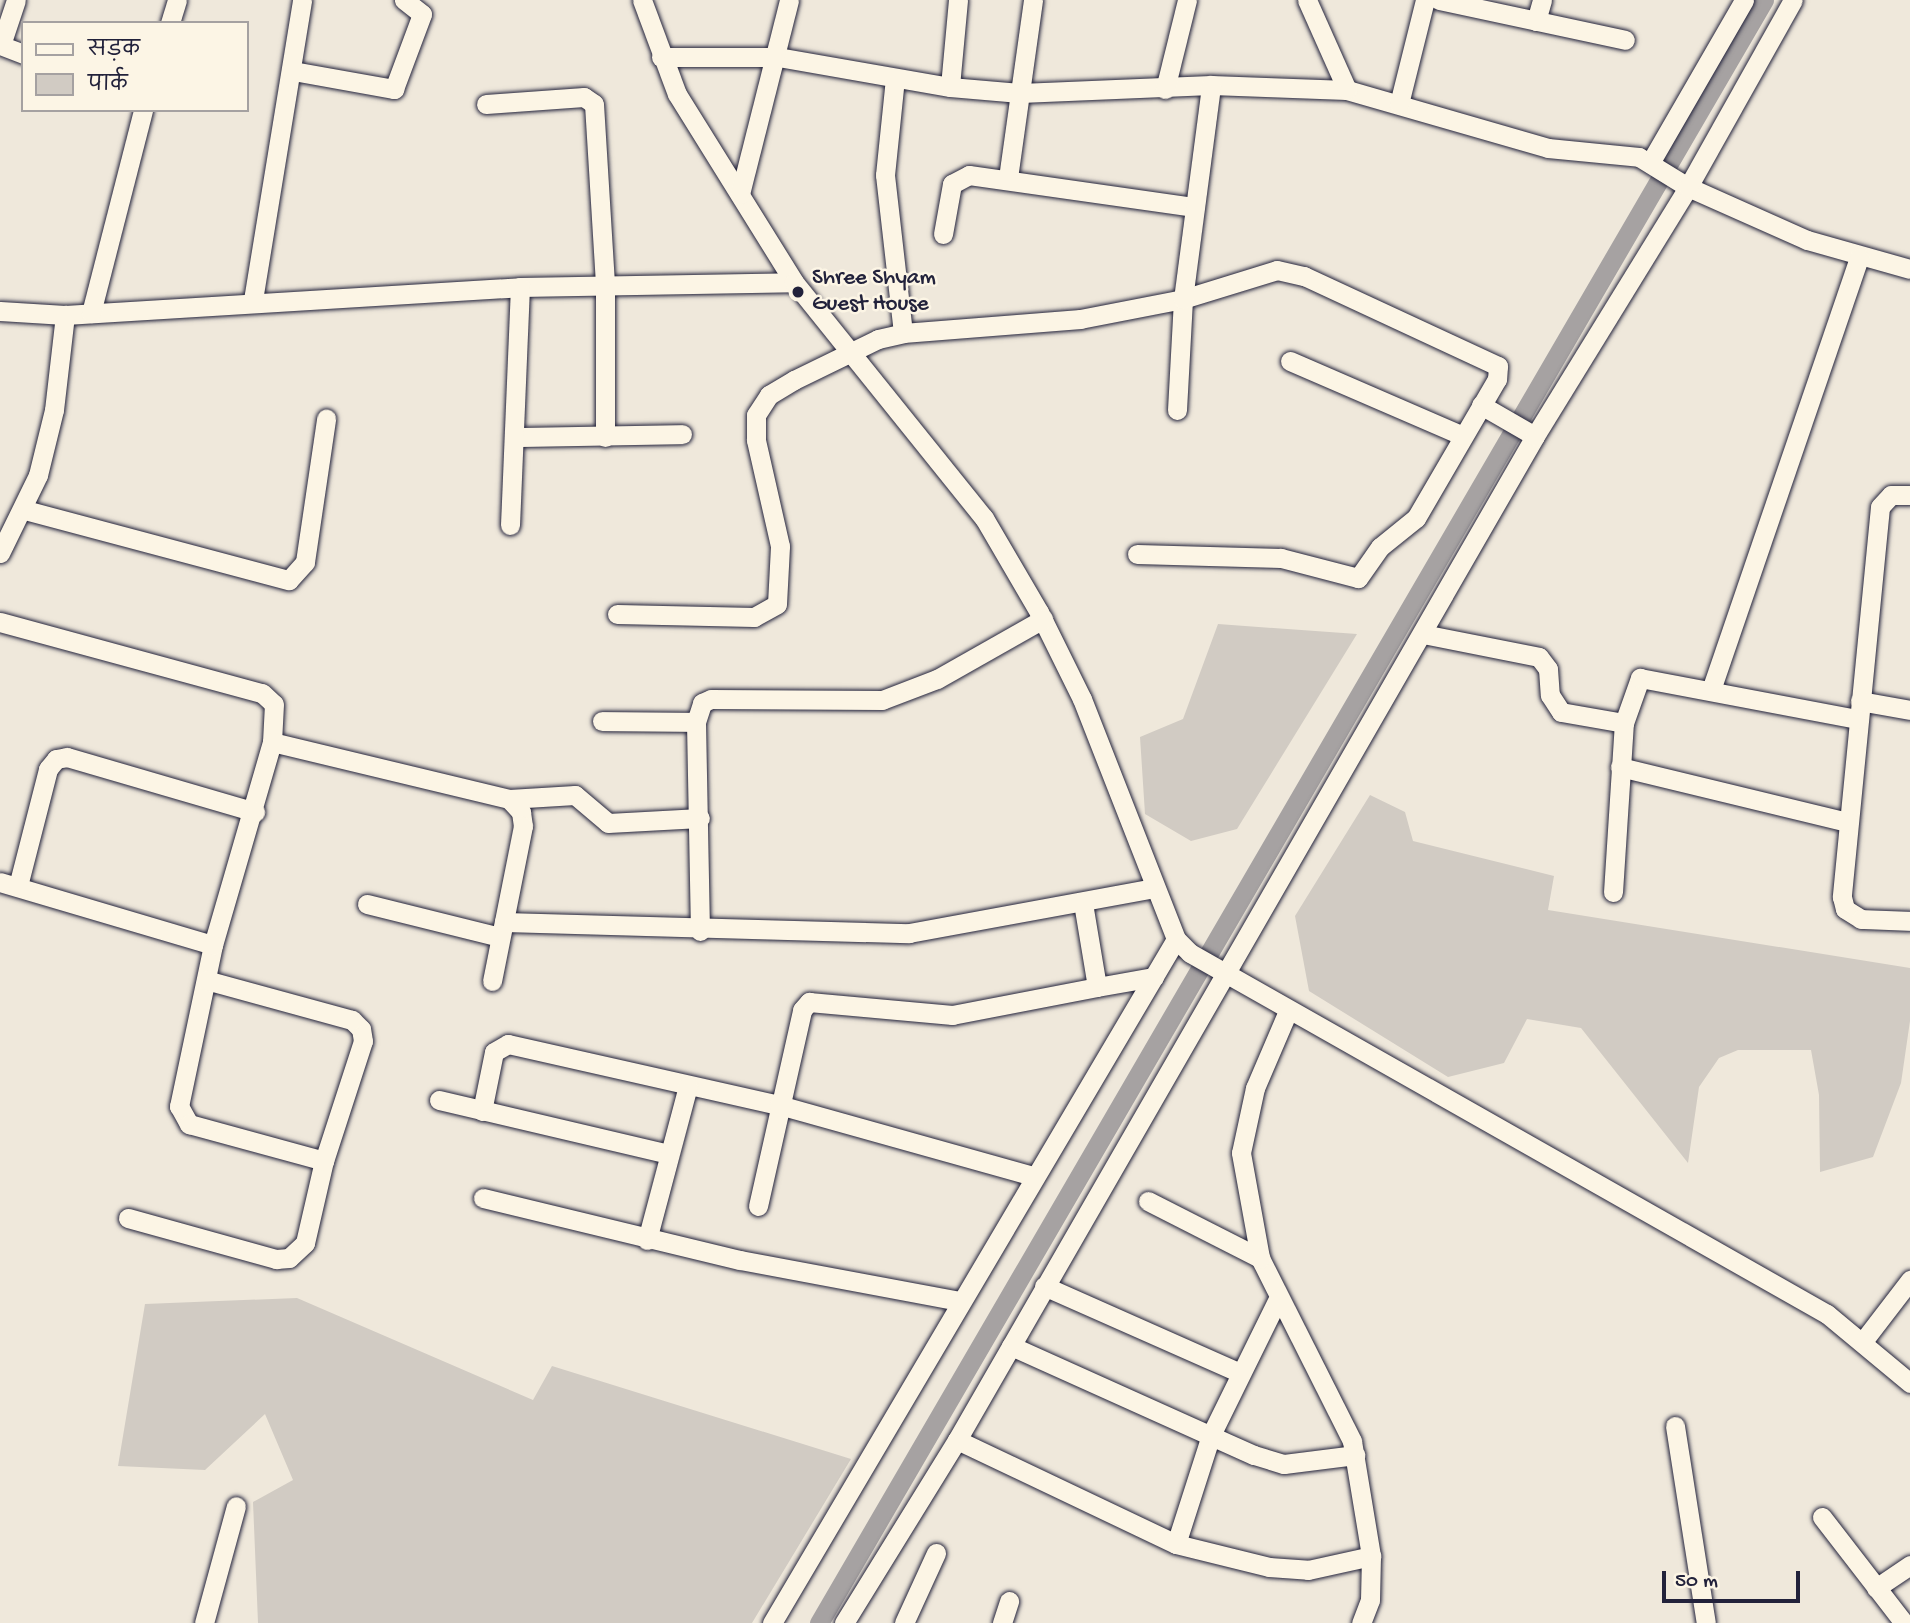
<!DOCTYPE html>
<meta charset="utf-8">
<style>
body{margin:0}
#map{position:relative;width:1910px;height:1623px;overflow:hidden;background:#efe8db;font-family:"Gochi Hand","Playpen Sans Deva",sans-serif}
div>[style]{position:absolute}
[style*='--x']{left:calc(var(--x)*1px);top:calc(var(--y)*1px);width:calc(var(--w)*1px);rotate:calc(var(--a)*1deg)}
.green>*{inset:0;background:#d1cbc3}
.canal>*{height:19px;margin:-9.5px;padding:0 9.5px;transform-origin:9.5px;border-radius:9.5px;background:#a6a2a2}
.roads{filter:drop-shadow(0 0 2px #22223b) drop-shadow(0 0 2px #22223b)}
.minor>*{height:19px;margin:-9.5px;padding:0 9.5px;transform-origin:9.5px;border-radius:9.5px;background:#fcf5e5}
.dots>*{width:19px;height:19px;translate:-50% -50%;box-sizing:border-box;border:4px solid #fcf5e5;border-radius:50%}
span{translate:-50% -50%;white-space:nowrap;text-align:center;line-height:1.15;-webkit-text-stroke:5px #fcf5e5;paint-order:stroke}
.poi-label{font-size:23px;color:#22223b}
.left{translate:0 -50%;text-align:left}
.legend{position:absolute;left:21px;top:21px;width:228px;height:91px;box-sizing:border-box;background:#fcf5e5;border:2px solid #a5a1a1;margin:0;padding:9px 12px;list-style:none;font-size:21px;color:#22223b}
.legend li{display:flex;align-items:center;gap:14px;height:35px}
.legend b{width:35px;border:2px solid #a5a1a1}
.scale{position:absolute;left:1662px;top:1571px;width:138px;height:32px;box-sizing:border-box;border:4px solid #22223b;border-top:0;padding-left:9px;font-size:21px;line-height:24px;white-space:nowrap;color:#22223b;-webkit-text-stroke:5px #fcf5e5;paint-order:stroke}
</style>
<div id="map">
<div class="green">
<i style="clip-path:polygon(1218px 624px,1357px 634px,1237px 829px,1191px 841px,1145px 814px,1140px 737px,1183px 719px)"></i>
<i style="clip-path:polygon(1370px 795px,1405px 812px,1413px 841px,1554px 876px,1548px 910px,1910px 968px,1910px 1021px,1901px 1083px,1873px 1157px,1820px 1172px,1819px 1095px,1811px 1050px,1738px 1050px,1719px 1058px,1699px 1087px,1688px 1163px,1581px 1028px,1527px 1019px,1504px 1063px,1448px 1077px,1309px 991px,1295px 916px)"></i>
<i style="clip-path:polygon(297px 1298px,533px 1400px,552px 1366px,851px 1459px,752px 1623px,258px 1623px,253px 1502px,293px 1480px,265px 1414px,205px 1470px,118px 1466px,145px 1304px)"></i>
</div>
<div class="canal">
<i style="--x:819;--y:1623;--w:1878;--a:-59.79"></i>
</div>
<div class="roads">
<div class="minor">
<i style="--x:642;--y:0;--w:100;--a:69.6"></i>
<i style="--x:677;--y:94;--w:221;--a:58.1"></i>
<i style="--x:958;--y:0;--w:87;--a:95.3"></i>
<i style="--x:950;--y:87;--w:70;--a:4.9"></i>
<i style="--x:1020;--y:93;--w:191;--a:-2.4"></i>
<i style="--x:1211;--y:85;--w:136;--a:2.1"></i>
<i style="--x:1347;--y:90;--w:209;--a:16.1"></i>
<i style="--x:1548;--y:148;--w:91;--a:5.6"></i>
<i style="--x:1639;--y:157;--w:57;--a:31.5"></i>
<i style="--x:1688;--y:187;--w:130;--a:24"></i>
<i style="--x:1807;--y:240;--w:107;--a:15.7"></i>
<i style="--x:1307;--y:0;--w:98;--a:66"></i>
<i style="--x:1439;--y:0;--w:190;--a:12.1"></i>
<i style="--x:1536;--y:21;--w:22;--a:-74"></i>
<i style="--x:170;--y:23;--w:24;--a:-73"></i>
<i style="--x:0;--y:45;--w:25;--a:21"></i>
<i style="--x:1;--y:45;--w:47;--a:-71.6"></i>
<i style="--x:661;--y:57;--w:117;--a:0"></i>
<i style="--x:778;--y:57;--w:175;--a:9.9"></i>
<i style="--x:293;--y:71;--w:103;--a:10.1"></i>
<i style="--x:394;--y:89;--w:80;--a:-69.5"></i>
<i style="--x:422;--y:14;--w:23;--a:-142"></i>
<i style="--x:1165;--y:89;--w:92;--a:-76.1"></i>
<i style="--x:486;--y:104;--w:98;--a:-4.1"></i>
<i style="--x:584;--y:97;--w:12;--a:35"></i>
<i style="--x:594;--y:104;--w:180;--a:86.5"></i>
<i style="--x:605;--y:284;--w:153;--a:90"></i>
<i style="--x:1399;--y:104;--w:107;--a:-76"></i>
<i style="--x:1650;--y:163;--w:188;--a:-60"></i>
<i style="--x:1008;--y:178;--w:180;--a:-82"></i>
<i style="--x:740;--y:194;--w:200;--a:-75.8"></i>
<i style="--x:943;--y:234;--w:51;--a:-79.8"></i>
<i style="--x:952;--y:184;--w:19;--a:-28"></i>
<i style="--x:969;--y:175;--w:228;--a:8.1"></i>
<i style="--x:253;--y:300;--w:304;--a:-80.7"></i>
<i style="--x:0;--y:311;--w:65;--a:3.5"></i>
<i style="--x:65;--y:315;--w:456;--a:-3.5"></i>
<i style="--x:520;--y:287;--w:274;--a:-1"></i>
<i style="--x:794;--y:282;--w:303;--a:51.2"></i>
<i style="--x:984;--y:518;--w:109;--a:59.7"></i>
<i style="--x:1039;--y:612;--w:97;--a:63.7"></i>
<i style="--x:1082;--y:699;--w:258;--a:68.6"></i>
<i style="--x:1176;--y:939;--w:20;--a:45"></i>
<i style="--x:1190;--y:953;--w:732;--a:29.54"></i>
<i style="--x:1827;--y:1314;--w:108;--a:39.7"></i>
<i style="--x:91;--y:313;--w:210;--a:-75.6"></i>
<i style="--x:903;--y:333;--w:178;--a:-4.5"></i>
<i style="--x:1080;--y:319;--w:105;--a:-11"></i>
<i style="--x:1183;--y:299;--w:98;--a:-17.1"></i>
<i style="--x:1277;--y:270;--w:28;--a:13"></i>
<i style="--x:1304;--y:276;--w:214;--a:24.9"></i>
<i style="--x:1498;--y:366;--w:13;--a:94"></i>
<i style="--x:1497;--y:379;--w:161;--a:120.2"></i>
<i style="--x:1416;--y:518;--w:46;--a:141.1"></i>
<i style="--x:1380;--y:547;--w:38;--a:125"></i>
<i style="--x:1358;--y:578;--w:80;--a:-165.4"></i>
<i style="--x:1281;--y:558;--w:144;--a:-178.4"></i>
<i style="--x:1290;--y:361;--w:186;--a:23.4"></i>
<i style="--x:1481;--y:405;--w:62;--a:29.9"></i>
<i style="--x:1177;--y:410;--w:111;--a:-86.9"></i>
<i style="--x:1183;--y:299;--w:216;--a:-82.5"></i>
<i style="--x:516;--y:437;--w:166;--a:-1"></i>
<i style="--x:1910;--y:495;--w:19;--a:180"></i>
<i style="--x:1891;--y:495;--w:16;--a:133"></i>
<i style="--x:1880;--y:507;--w:392;--a:95.6"></i>
<i style="--x:1842;--y:897;--w:12;--a:76"></i>
<i style="--x:1845;--y:909;--w:19;--a:32"></i>
<i style="--x:1861;--y:919;--w:49;--a:2.3"></i>
<i style="--x:25;--y:510;--w:273;--a:14.9"></i>
<i style="--x:289;--y:580;--w:24;--a:-48"></i>
<i style="--x:305;--y:562;--w:145;--a:-81.6"></i>
<i style="--x:510;--y:525;--w:238;--a:-87.6"></i>
<i style="--x:0;--y:553;--w:87;--a:-64"></i>
<i style="--x:38;--y:475;--w:67;--a:-76.2"></i>
<i style="--x:54;--y:410;--w:96;--a:-83.4"></i>
<i style="--x:617;--y:614;--w:137;--a:1.3"></i>
<i style="--x:754;--y:617;--w:26;--a:-29"></i>
<i style="--x:777;--y:604;--w:58;--a:-87"></i>
<i style="--x:780;--y:546;--w:109;--a:-102.8"></i>
<i style="--x:756;--y:440;--w:25;--a:-90"></i>
<i style="--x:756;--y:415;--w:24;--a:-57"></i>
<i style="--x:769;--y:395;--w:29;--a:-31"></i>
<i style="--x:794;--y:380;--w:93;--a:-26"></i>
<i style="--x:878;--y:339;--w:26;--a:-13"></i>
<i style="--x:903;--y:333;--w:159;--a:-96.5"></i>
<i style="--x:885;--y:175;--w:97;--a:-84.1"></i>
<i style="--x:0;--y:622;--w:271;--a:15.2"></i>
<i style="--x:262;--y:693;--w:16;--a:43"></i>
<i style="--x:274;--y:704;--w:38;--a:93"></i>
<i style="--x:272;--y:742;--w:211;--a:106.2"></i>
<i style="--x:213;--y:945;--w:165;--a:101.9"></i>
<i style="--x:179;--y:1106;--w:21;--a:61"></i>
<i style="--x:189;--y:1124;--w:140;--a:15.3"></i>
<i style="--x:1423;--y:634;--w:118;--a:11.2"></i>
<i style="--x:1539;--y:657;--w:15;--a:53"></i>
<i style="--x:1548;--y:669;--w:26;--a:86"></i>
<i style="--x:1550;--y:695;--w:20;--a:57"></i>
<i style="--x:1561;--y:712;--w:64;--a:9.9"></i>
<i style="--x:1711;--y:690;--w:457;--a:-71.1"></i>
<i style="--x:1860;--y:701;--w:51;--a:10.2"></i>
<i style="--x:602;--y:721;--w:94;--a:0.6"></i>
<i style="--x:272;--y:742;--w:244;--a:13.5"></i>
<i style="--x:509;--y:799;--w:18;--a:47"></i>
<i style="--x:521;--y:812;--w:14;--a:82"></i>
<i style="--x:523;--y:826;--w:158;--a:101.3"></i>
<i style="--x:1620;--y:767;--w:235;--a:13.6"></i>
<i style="--x:509;--y:799;--w:66;--a:-3.5"></i>
<i style="--x:575;--y:795;--w:43;--a:40.3"></i>
<i style="--x:608;--y:823;--w:92;--a:-3.1"></i>
<i style="--x:0;--y:882;--w:222;--a:16.5"></i>
<i style="--x:18;--y:886;--w:121;--a:-75.6"></i>
<i style="--x:48;--y:769;--w:13;--a:-51"></i>
<i style="--x:56;--y:759;--w:11;--a:-10"></i>
<i style="--x:67;--y:757;--w:196;--a:16.3"></i>
<i style="--x:1613;--y:892;--w:169;--a:-86.3"></i>
<i style="--x:1624;--y:723;--w:48;--a:-70.4"></i>
<i style="--x:1640;--y:678;--w:222;--a:10.7"></i>
<i style="--x:1083;--y:903;--w:85;--a:80.5"></i>
<i style="--x:1097;--y:987;--w:58;--a:-10"></i>
<i style="--x:367;--y:904;--w:137;--a:13.9"></i>
<i style="--x:504;--y:922;--w:405;--a:1.6"></i>
<i style="--x:909;--y:933;--w:250;--a:-10.4"></i>
<i style="--x:700;--y:931;--w:209;--a:-91.1"></i>
<i style="--x:696;--y:722;--w:20;--a:-72"></i>
<i style="--x:702;--y:703;--w:10;--a:-24"></i>
<i style="--x:711;--y:699;--w:171;--a:0.3"></i>
<i style="--x:882;--y:700;--w:59;--a:-20.9"></i>
<i style="--x:937;--y:679;--w:122;--a:-29.5"></i>
<i style="--x:1288;--y:1011;--w:84;--a:113.2"></i>
<i style="--x:1255;--y:1088;--w:66;--a:102.2"></i>
<i style="--x:1241;--y:1153;--w:107;--a:79.7"></i>
<i style="--x:1260;--y:1258;--w:205;--a:63.3"></i>
<i style="--x:1352;--y:1441;--w:117;--a:80.6"></i>
<i style="--x:1371;--y:1556;--w:44;--a:91.3"></i>
<i style="--x:1370;--y:1600;--w:25;--a:111"></i>
<i style="--x:439;--y:1100;--w:236;--a:13.2"></i>
<i style="--x:482;--y:1111;--w:60;--a:-78.5"></i>
<i style="--x:494;--y:1052;--w:16;--a:-30"></i>
<i style="--x:508;--y:1044;--w:278;--a:12.7"></i>
<i style="--x:779;--y:1105;--w:264;--a:15.6"></i>
<i style="--x:483;--y:1198;--w:264;--a:13.6"></i>
<i style="--x:740;--y:1260;--w:224;--a:10.6"></i>
<i style="--x:1148;--y:1201;--w:126;--a:27"></i>
<i style="--x:758;--y:1206;--w:201;--a:-77.3"></i>
<i style="--x:802;--y:1010;--w:11;--a:-49"></i>
<i style="--x:809;--y:1002;--w:144;--a:5.2"></i>
<i style="--x:952;--y:1015;--w:148;--a:-10.9"></i>
<i style="--x:128;--y:1218;--w:154;--a:15.5"></i>
<i style="--x:276;--y:1259;--w:13;--a:-4"></i>
<i style="--x:289;--y:1258;--w:22;--a:-43"></i>
<i style="--x:305;--y:1243;--w:84;--a:-77"></i>
<i style="--x:324;--y:1161;--w:126;--a:-72"></i>
<i style="--x:363;--y:1041;--w:12;--a:-99"></i>
<i style="--x:361;--y:1029;--w:13;--a:-135"></i>
<i style="--x:352;--y:1020;--w:151;--a:-164.7"></i>
<i style="--x:647;--y:1240;--w:159;--a:-75.1"></i>
<i style="--x:1044;--y:1286;--w:212;--a:23.9"></i>
<i style="--x:1864;--y:1340;--w:76;--a:-52.5"></i>
<i style="--x:1011;--y:1346;--w:266;--a:24.2"></i>
<i style="--x:1254;--y:1455;--w:31;--a:17"></i>
<i style="--x:1284;--y:1464;--w:72;--a:-7.2"></i>
<i style="--x:1675;--y:1426;--w:199;--a:81.1"></i>
<i style="--x:957;--y:1440;--w:242;--a:25.4"></i>
<i style="--x:1176;--y:1544;--w:96;--a:13.9"></i>
<i style="--x:1269;--y:1567;--w:39;--a:4"></i>
<i style="--x:1308;--y:1570;--w:65;--a:-12.5"></i>
<i style="--x:1822;--y:1517;--w:134;--a:52.3"></i>
<i style="--x:1176;--y:1544;--w:114;--a:-72.2"></i>
<i style="--x:1211;--y:1435;--w:149;--a:-63.8"></i>
<i style="--x:1876;--y:1588;--w:41;--a:-34.1"></i>
<i style="--x:204;--y:1623;--w:121;--a:-74.7"></i>
<i style="--x:772;--y:1623;--w:794;--a:-59.43"></i>
<i style="--x:844;--y:1623;--w:215;--a:-58.3"></i>
<i style="--x:957;--y:1440;--w:1158;--a:-60.07"></i>
<i style="--x:1535;--y:436;--w:292;--a:-58.4"></i>
<i style="--x:1688;--y:187;--w:214;--a:-60.7"></i>
<i style="--x:904;--y:1623;--w:77;--a:-65.4"></i>
<i style="--x:1002;--y:1623;--w:23;--a:-72"></i>
</div>
</div>
<div class="dots">
<i style="left:798px;top:292px;background:#22223b"></i>
</div>
<div class="poi-label">
<span class="left" style="left:812px;top:292px">Shree Shyam<br>Guest House</span>
</div>
<ul class="legend">
<li><b style="height:9px;background:#fcf5e5"></b>सड़क</li>
<li><b style="height:19px;background:#d1cbc3"></b>पार्क</li>
</ul>
<div class="scale">50 m</div>
</div>
